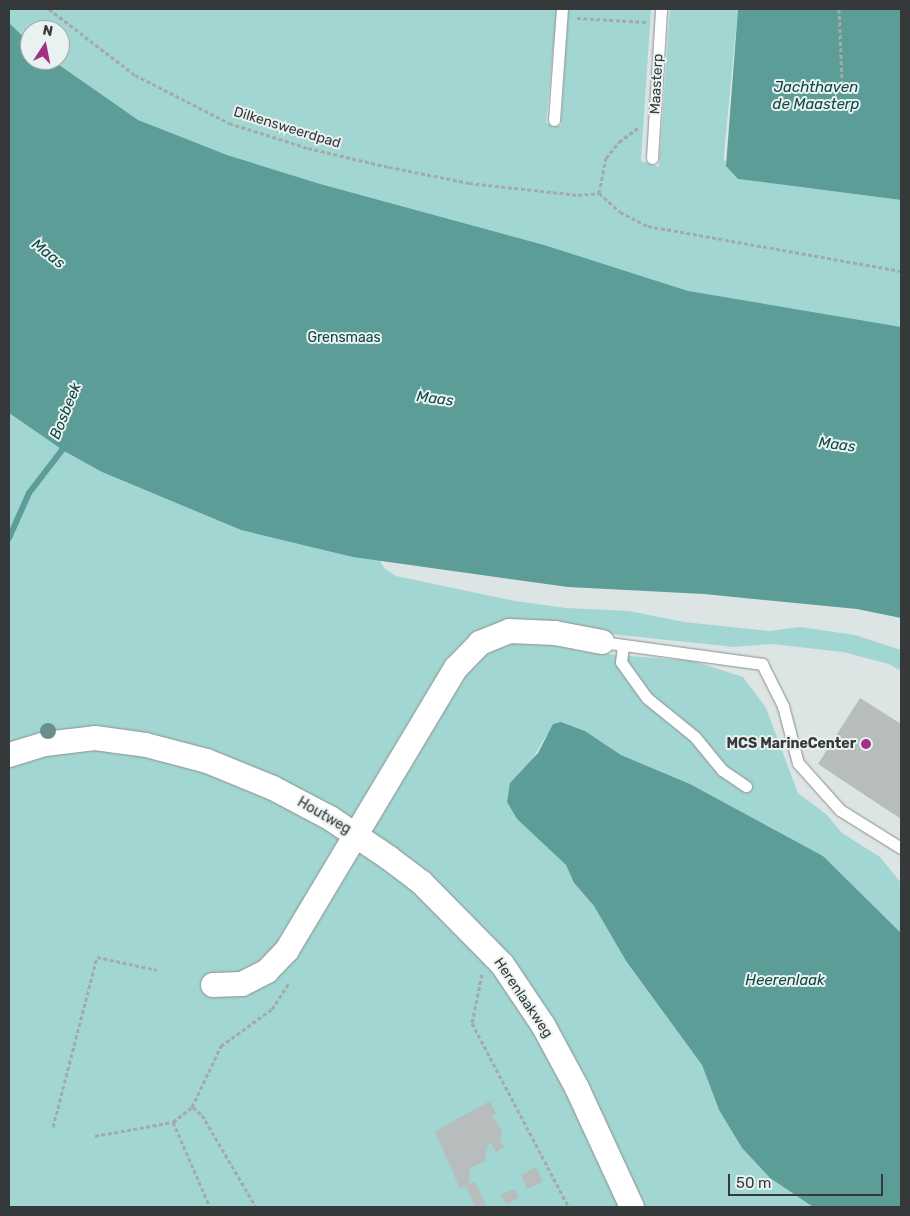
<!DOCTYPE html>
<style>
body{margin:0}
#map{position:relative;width:910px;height:1216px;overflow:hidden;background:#dde4e4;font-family:Rubik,sans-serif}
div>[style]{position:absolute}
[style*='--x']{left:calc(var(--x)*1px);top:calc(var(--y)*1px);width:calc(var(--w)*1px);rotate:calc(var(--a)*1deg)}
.green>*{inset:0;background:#a2d6d2}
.water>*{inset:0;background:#5c9d98}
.stream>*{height:6px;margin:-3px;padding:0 3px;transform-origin:3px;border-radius:3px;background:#5c9d98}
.building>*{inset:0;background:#b6bdbc}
.path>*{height:3px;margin-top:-1.5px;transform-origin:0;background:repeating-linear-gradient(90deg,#a4aaaa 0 4px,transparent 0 6.5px)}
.roads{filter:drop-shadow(0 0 1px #89908f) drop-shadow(0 0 1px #89908f)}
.service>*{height:11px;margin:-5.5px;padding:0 5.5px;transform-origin:5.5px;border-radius:5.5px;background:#fff}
.minor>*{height:24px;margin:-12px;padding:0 12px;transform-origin:12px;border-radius:12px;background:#fff}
.trees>*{width:16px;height:16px;margin:-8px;border-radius:50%;background:#6a8e8d}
.dots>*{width:14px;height:14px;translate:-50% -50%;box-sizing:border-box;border:2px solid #eaf2f1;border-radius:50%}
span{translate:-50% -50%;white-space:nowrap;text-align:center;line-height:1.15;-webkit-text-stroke:4px #eaf2f1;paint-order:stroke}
.street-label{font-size:14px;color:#363939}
.park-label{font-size:14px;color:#0b4845}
.poi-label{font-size:14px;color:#363939;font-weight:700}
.right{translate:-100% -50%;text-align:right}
.water-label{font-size:15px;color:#0d4946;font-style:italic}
.frame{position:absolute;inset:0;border:10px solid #363939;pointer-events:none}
.north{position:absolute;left:20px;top:20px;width:50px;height:50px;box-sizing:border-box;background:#eaf2f1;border:1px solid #a2a8a7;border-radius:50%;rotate:11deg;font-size:14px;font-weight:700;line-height:20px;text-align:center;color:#363939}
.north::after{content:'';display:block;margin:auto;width:18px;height:22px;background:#a52f87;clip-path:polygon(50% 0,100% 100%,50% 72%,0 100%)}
.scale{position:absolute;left:728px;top:1174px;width:155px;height:22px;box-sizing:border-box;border:2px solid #363939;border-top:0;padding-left:6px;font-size:15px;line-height:18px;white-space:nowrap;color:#363939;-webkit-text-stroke:4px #eaf2f1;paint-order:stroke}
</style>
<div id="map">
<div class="green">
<i style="clip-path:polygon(evenodd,9px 9px,557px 9px,546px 123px,561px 126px,568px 9px,651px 9px,641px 161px,659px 167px,670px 9px,738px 9px,724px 154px,724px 159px,738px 179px,901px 200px,901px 509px,9px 287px,9px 9px,30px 30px,60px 30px,60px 60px,30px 60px,30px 30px)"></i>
<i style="clip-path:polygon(9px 413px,64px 451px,102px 472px,241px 530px,380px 560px,384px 568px,396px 576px,515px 601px,566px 608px,629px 611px,684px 622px,769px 631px,800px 627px,855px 635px,901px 650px,901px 671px,889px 664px,843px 652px,771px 644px,734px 647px,505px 623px,510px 644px,530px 641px,592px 653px,693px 661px,743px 677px,766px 708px,798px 793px,827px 815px,842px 833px,880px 857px,901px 883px,901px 933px,823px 856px,690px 784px,621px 755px,585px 731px,561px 722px,546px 736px,507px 802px,517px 819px,566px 865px,574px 883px,594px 906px,626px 961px,702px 1065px,719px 1110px,742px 1148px,770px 1178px,813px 1207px,9px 1207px)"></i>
</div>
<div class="water">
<i style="clip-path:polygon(738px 9px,901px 9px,901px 200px,738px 179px,726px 166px)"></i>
<i style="clip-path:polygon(9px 23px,30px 43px,30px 60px,52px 60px,138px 120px,227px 155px,320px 184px,544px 245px,688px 291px,901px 327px,901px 618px,857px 609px,704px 594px,568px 587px,353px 557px,241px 530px,102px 472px,64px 451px,9px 413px)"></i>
<i style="clip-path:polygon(561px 722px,585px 731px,621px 755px,690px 784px,823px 856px,901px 933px,901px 1207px,813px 1207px,770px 1178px,742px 1148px,719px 1110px,702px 1065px,626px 961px,594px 906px,574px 883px,566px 865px,517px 819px,507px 802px,510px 783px,538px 753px,553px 724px)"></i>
</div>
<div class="stream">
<i style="--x:9;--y:538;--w:49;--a:-66"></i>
<i style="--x:29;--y:493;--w:61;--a:-52.4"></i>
</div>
<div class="building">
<i style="clip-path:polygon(860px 698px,901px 724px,901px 819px,818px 764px)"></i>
<i style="clip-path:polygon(490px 1101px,496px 1114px,492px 1116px,503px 1132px,500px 1139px,504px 1147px,496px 1152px,491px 1143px,488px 1145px,485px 1161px,470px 1168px,469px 1184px,475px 1182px,486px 1205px,475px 1207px,466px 1186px,460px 1189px,435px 1131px)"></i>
<i style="clip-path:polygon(536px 1167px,543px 1182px,527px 1189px,521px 1175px)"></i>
<i style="clip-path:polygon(514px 1189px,519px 1198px,506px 1204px,501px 1195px)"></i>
</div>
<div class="path">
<i style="--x:49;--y:9;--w:108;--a:37.5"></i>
<i style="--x:135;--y:75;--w:106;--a:27.1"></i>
<i style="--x:229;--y:123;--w:83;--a:17.6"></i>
<i style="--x:308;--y:148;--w:83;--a:13.2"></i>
<i style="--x:389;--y:167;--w:82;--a:11.3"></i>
<i style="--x:469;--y:183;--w:110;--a:6.3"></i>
<i style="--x:578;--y:195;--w:21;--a:-5"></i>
<i style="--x:599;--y:193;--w:36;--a:-79"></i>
<i style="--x:606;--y:158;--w:21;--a:-51"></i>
<i style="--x:619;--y:142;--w:25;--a:-37"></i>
<i style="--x:839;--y:9;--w:73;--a:87.6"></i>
<i style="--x:577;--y:18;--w:69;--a:3.3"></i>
<i style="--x:599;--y:193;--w:28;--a:42"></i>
<i style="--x:620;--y:212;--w:31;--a:27"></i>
<i style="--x:648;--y:226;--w:257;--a:10.1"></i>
<i style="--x:482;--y:974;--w:50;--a:101.5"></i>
<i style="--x:472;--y:1023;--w:207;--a:62.3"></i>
<i style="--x:193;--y:1107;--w:12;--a:42"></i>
<i style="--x:202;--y:1115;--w:107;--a:59.6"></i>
<i style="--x:173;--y:1122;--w:24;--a:-38"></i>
<i style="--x:192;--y:1107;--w:68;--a:-64.6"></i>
<i style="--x:221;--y:1046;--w:63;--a:-36"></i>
<i style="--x:272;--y:1009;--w:31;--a:-57"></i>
<i style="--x:53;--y:1127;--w:176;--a:-75.5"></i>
<i style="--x:97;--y:957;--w:61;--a:12.2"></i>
<i style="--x:95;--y:1136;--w:79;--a:-10.2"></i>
<i style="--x:173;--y:1122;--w:93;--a:66.5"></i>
</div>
<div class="roads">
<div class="service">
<i style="--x:554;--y:120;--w:111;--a:-85.9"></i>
<i style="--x:652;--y:158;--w:149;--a:-86.5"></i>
<i style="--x:602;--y:642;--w:162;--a:7.8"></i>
<i style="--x:762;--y:664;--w:47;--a:63.4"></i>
<i style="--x:783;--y:706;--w:59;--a:75.3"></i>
<i style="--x:798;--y:763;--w:63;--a:48.2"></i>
<i style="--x:840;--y:810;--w:72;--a:31.9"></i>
<i style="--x:623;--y:646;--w:16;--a:97"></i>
<i style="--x:621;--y:662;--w:44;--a:54.2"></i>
<i style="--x:647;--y:698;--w:62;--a:39.1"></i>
<i style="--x:695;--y:737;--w:43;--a:50.7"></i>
<i style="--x:722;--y:770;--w:29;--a:34"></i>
</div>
<div class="minor">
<i style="--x:9;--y:755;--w:38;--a:-17"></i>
<i style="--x:45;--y:744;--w:50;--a:-6.8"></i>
<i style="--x:95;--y:738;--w:51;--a:7.8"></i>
<i style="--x:146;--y:745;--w:63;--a:14.7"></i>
<i style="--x:207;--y:761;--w:71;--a:22.2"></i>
<i style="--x:273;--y:788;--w:64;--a:27.8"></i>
<i style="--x:330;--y:818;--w:71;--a:34.1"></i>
<i style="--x:389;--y:858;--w:40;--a:37"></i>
<i style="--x:421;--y:882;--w:115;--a:45.4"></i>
<i style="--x:502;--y:964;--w:73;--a:56.1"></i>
<i style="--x:543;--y:1025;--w:72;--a:61.6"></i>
<i style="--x:577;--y:1088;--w:131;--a:65.2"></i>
<i style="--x:213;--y:985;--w:29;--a:-2"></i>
<i style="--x:242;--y:984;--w:28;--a:-27"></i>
<i style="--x:267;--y:971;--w:29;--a:-46"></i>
<i style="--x:287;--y:950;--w:329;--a:-59.1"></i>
<i style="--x:456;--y:668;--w:35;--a:-46"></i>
<i style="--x:480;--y:643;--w:31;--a:-22"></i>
<i style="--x:509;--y:631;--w:46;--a:2.5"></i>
<i style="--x:555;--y:633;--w:48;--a:10.8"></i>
</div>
</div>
<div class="trees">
<i style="left:48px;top:731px"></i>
</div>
<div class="dots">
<i style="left:866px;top:744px;background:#a52f87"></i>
</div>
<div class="street-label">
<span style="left:657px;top:84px;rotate:-87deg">Maasterp</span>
<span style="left:287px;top:128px;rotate:17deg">Dilkensweerdpad</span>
<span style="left:324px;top:816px;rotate:30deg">Houtweg</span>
<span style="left:523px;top:998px;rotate:56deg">Herenlaakweg</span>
</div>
<div class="park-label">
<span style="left:344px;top:338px">Grensmaas</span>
</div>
<div class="poi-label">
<span class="right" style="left:856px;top:744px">MCS MarineCenter</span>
</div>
<div class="water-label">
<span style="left:816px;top:96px">Jachthaven<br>de Maasterp</span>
<span style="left:48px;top:254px;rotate:38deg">Maas</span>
<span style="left:435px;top:399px;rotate:7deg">Maas</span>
<span style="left:66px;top:411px;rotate:-68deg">Bosbeek</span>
<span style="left:837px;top:445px;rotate:7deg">Maas</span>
<span style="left:785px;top:981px">Heerenlaak</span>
</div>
<div class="frame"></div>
<div class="north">N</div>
<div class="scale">50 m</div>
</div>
